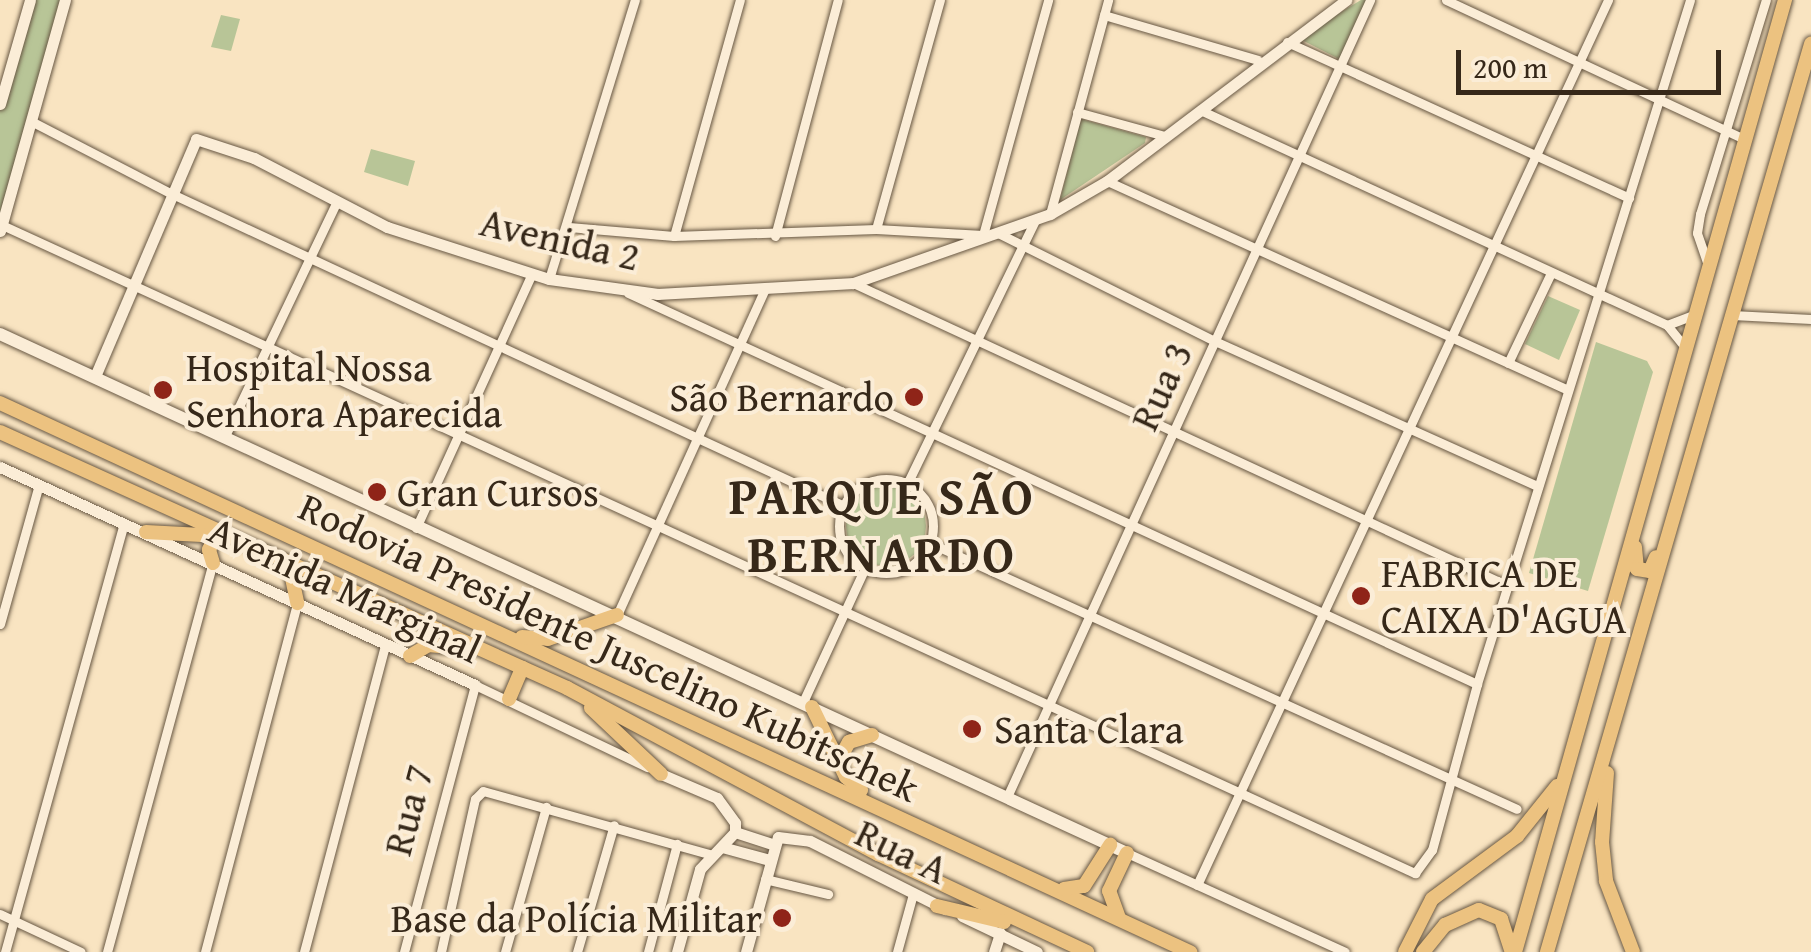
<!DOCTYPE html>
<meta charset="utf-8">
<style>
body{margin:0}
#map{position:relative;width:1811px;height:952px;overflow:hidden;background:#f9e4c1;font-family:"Gentium Book Plus",serif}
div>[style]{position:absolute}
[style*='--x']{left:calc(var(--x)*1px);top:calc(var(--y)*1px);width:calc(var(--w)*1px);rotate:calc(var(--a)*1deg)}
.green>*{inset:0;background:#b8c597}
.round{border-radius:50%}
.roads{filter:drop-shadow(0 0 2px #675743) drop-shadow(0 0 2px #675743)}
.minor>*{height:9px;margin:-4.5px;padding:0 4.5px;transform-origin:4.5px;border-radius:4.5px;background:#fbedd7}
.minor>.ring{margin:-4.5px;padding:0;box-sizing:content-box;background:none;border:9px solid #fbedd7;border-radius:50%}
.tertiary>*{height:11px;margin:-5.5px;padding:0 5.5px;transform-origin:5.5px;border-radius:5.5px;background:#fbedd7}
.secondary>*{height:12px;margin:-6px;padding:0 6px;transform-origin:6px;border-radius:6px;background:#fbedd7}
.trunk>*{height:14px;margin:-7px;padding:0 7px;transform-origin:7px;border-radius:7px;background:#ecc280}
.dots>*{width:28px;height:28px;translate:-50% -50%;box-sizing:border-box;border:5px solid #fbedd7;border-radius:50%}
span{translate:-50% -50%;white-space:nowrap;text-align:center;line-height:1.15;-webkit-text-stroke:8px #fbedd7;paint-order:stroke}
.street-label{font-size:40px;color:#362819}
.poi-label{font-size:40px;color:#362819}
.left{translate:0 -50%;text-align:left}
.right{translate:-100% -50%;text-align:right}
.district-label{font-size:50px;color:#362819;font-weight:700;letter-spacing:2.5px}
.scale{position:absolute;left:1456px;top:50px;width:265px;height:45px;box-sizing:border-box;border:5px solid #362819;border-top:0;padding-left:12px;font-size:30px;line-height:35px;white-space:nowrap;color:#362819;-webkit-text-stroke:8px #fbedd7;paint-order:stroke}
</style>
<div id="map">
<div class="green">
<i style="clip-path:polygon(27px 0,63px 0,0 223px,0 97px)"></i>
<i style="clip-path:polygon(1361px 0,1370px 0,1341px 60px,1298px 38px)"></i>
<i style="clip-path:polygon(221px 15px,240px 19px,231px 51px,211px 47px)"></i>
<i style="clip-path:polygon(1081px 119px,1146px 137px,1145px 143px,1060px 200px)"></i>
<i style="clip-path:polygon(371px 149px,415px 161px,408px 186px,364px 172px)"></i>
<i style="clip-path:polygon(1548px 296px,1580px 310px,1559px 360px,1525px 344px)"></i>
<i style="clip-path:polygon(1596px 342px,1647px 361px,1653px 372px,1588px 591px,1529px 573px)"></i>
<i class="round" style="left:846px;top:486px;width:80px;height:80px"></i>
</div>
<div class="roads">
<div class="minor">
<i style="--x:1446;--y:0;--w:329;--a:25"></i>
<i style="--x:1104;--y:15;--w:160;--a:16.3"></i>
<i style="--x:1287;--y:42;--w:376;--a:24.5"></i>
<i style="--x:1200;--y:110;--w:514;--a:24.72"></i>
<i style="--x:1077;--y:112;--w:91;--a:15.3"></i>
<i style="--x:31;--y:121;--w:157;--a:27.4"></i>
<i style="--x:170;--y:193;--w:743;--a:24.91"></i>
<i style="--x:1107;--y:181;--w:506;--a:24.39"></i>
<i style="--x:1050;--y:214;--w:222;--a:-74.8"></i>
<i style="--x:2;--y:225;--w:1555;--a:24.64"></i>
<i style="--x:1415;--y:873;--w:29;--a:-54"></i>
<i style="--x:1432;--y:850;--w:172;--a:-74.8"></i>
<i style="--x:1477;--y:684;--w:716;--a:-72.7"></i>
<i style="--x:569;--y:227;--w:105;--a:4.9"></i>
<i style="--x:674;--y:236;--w:202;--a:-2"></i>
<i style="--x:876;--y:229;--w:107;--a:3.2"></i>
<i style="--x:983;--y:235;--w:244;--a:-74.5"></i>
<i style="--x:876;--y:229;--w:238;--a:-74.4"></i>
<i style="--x:1000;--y:234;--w:242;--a:26.5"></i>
<i style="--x:1217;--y:342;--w:352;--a:24.2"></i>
<i style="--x:674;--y:236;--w:245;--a:-74.4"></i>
<i style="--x:775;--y:236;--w:244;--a:-75.1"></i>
<i style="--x:1708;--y:265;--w:34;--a:-109"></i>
<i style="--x:1697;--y:233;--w:19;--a:-81"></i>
<i style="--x:1700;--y:214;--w:224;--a:-72.9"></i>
<i style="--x:549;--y:279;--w:292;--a:-72.9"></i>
<i style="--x:853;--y:283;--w:722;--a:24.83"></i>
<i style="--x:628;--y:293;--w:935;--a:24.73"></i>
<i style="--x:1732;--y:315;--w:79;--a:2.9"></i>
<i style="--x:1684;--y:346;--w:27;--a:-129"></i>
<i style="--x:1667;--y:325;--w:28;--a:-21"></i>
<i style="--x:1508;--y:363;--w:100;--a:-64.5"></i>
<i style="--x:224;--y:438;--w:263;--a:-64.5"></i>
<i class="ring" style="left:839px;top:479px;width:85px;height:85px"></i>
<i style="--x:907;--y:484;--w:291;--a:-64.1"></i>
<i style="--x:416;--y:528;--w:280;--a:-65.5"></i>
<i style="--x:930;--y:543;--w:644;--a:24.38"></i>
<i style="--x:617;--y:615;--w:358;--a:-65.6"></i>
<i style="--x:0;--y:624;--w:145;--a:-74.4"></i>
<i style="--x:803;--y:702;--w:148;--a:-65.2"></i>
<i style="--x:1007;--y:797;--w:876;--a:-65.51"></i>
<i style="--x:1127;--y:853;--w:239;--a:24.4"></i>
<i style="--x:765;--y:879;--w:65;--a:13.4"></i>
<i style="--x:1197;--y:885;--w:976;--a:-65.09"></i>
<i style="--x:0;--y:914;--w:89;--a:25.1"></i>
<i style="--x:5;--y:952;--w:445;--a:-74.5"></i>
<i style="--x:107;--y:952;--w:403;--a:-74.8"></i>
<i style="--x:205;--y:952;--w:361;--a:-75.2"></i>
<i style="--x:304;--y:952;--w:317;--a:-75.2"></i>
<i style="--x:404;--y:952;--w:276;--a:-75.1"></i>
<i style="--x:475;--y:685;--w:191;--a:25.5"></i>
<i style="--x:441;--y:952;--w:157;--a:-77.5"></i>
<i style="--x:475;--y:799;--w:11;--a:-45"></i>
<i style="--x:483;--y:791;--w:235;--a:15.6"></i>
<i style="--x:505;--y:952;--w:151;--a:-74.2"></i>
<i style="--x:577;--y:952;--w:132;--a:-73.8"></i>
<i style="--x:648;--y:952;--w:112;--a:-75"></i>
<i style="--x:897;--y:952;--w:60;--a:-74.6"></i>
</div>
<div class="tertiary">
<i style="--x:0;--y:104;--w:108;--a:-73.9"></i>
<i style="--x:0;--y:231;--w:240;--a:-74.3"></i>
<i style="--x:96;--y:374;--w:255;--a:-66.9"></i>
<i style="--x:196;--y:139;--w:61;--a:18.1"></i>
<i style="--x:254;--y:158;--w:150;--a:27.4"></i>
<i style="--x:387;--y:227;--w:170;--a:17.8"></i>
<i style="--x:549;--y:279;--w:110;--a:7.8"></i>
<i style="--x:658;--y:294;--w:195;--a:-3.2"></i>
<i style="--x:853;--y:283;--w:209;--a:-19.3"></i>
<i style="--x:1050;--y:214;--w:66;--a:-30.1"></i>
<i style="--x:1107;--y:181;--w:300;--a:-37.1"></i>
<i style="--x:0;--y:467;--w:523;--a:24.65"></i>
<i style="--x:661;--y:774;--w:61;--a:23.2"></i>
<i style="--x:717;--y:798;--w:31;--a:54"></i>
<i style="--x:735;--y:823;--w:9;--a:90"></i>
<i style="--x:735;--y:832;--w:51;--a:133.4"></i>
<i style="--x:700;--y:869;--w:86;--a:105.5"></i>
<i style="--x:735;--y:832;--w:38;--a:18"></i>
<i style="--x:722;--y:847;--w:46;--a:15.3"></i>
<i style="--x:962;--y:916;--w:83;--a:25.6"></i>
<i style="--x:746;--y:952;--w:119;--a:-74.5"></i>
<i style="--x:778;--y:837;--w:32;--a:7"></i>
<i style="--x:810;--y:841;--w:151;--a:26.7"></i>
<i style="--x:994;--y:952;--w:20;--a:-72"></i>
</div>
<div class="secondary">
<i style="--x:0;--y:334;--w:1241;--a:24.73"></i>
</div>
<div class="trunk">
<i style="--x:0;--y:403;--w:1311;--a:24.77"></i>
<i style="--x:0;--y:432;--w:622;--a:24.3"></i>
<i style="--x:567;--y:688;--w:353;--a:28.1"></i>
<i style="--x:878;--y:854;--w:231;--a:25.1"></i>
<i style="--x:146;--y:532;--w:74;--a:3.1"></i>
<i style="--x:1635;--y:547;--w:22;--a:85"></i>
<i style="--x:1637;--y:569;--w:13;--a:9"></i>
<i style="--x:1650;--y:571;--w:15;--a:-67"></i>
<i style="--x:213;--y:563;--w:14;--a:-107"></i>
<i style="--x:209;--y:550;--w:15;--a:-67"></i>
<i style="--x:289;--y:564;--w:40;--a:78"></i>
<i style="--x:522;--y:637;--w:26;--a:4"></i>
<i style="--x:548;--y:639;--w:73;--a:-19.2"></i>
<i style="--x:410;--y:656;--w:21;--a:-31"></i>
<i style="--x:428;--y:645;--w:37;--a:5"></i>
<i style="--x:509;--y:699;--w:34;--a:-67"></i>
<i style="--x:812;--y:707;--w:78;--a:64.1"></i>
<i style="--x:846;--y:777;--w:20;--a:41"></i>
<i style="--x:591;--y:708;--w:96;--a:43.3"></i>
<i style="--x:839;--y:760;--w:21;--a:-61"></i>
<i style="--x:849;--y:742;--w:24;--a:-17"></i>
<i style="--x:1607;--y:773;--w:69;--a:94.1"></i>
<i style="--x:1602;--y:842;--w:39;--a:84"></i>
<i style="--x:1606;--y:881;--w:76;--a:69.2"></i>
<i style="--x:1064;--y:889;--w:20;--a:-9"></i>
<i style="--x:1084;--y:886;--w:49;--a:-57.6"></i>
<i style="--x:937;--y:906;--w:69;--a:13.4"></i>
<i style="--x:1119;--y:918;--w:29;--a:-110"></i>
<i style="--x:1109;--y:891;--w:42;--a:-64.7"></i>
<i style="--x:1405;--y:952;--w:59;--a:-63"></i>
<i style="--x:1432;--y:899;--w:106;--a:-36.5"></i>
<i style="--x:1517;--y:836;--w:64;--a:-51.3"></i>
<i style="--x:1423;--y:952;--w:35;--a:-51"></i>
<i style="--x:1445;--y:925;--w:37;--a:-24"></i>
<i style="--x:1479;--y:910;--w:24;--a:22"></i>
<i style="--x:1501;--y:919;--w:35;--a:72"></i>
<i style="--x:1515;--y:952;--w:990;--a:-74.17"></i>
<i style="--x:1547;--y:952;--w:946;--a:-73.79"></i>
</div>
</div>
<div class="dots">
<i style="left:163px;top:390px;background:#8f2418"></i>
<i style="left:914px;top:397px;background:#8f2418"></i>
<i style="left:377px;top:492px;background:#8f2418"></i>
<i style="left:1361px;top:596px;background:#8f2418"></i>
<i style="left:972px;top:729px;background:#8f2418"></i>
<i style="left:782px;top:918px;background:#8f2418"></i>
</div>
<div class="street-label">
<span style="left:560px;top:239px;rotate:13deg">Avenida 2</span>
<span style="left:1161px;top:386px;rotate:-65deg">Rua 3</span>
<span style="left:345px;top:589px;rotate:25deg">Avenida Marginal</span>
<span style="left:609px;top:647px;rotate:25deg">Rodovia Presidente Juscelino Kubitschek</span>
<span style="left:408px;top:810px;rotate:-75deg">Rua 7</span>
<span style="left:902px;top:851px;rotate:26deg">Rua A</span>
</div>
<div class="poi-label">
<span class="left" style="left:186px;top:390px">Hospital Nossa<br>Senhora Aparecida</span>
<span class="right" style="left:894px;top:397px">São Bernardo</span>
<span class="left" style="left:397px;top:492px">Gran Cursos</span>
<span class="left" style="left:1381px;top:596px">FABRICA DE<br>CAIXA D'AGUA</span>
<span class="left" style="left:994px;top:729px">Santa Clara</span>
<span class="right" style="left:762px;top:918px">Base da Polícia Militar</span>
</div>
<div class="district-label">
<span style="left:882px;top:524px">PARQUE SÃO<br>BERNARDO</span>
</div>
<div class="scale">200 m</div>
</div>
